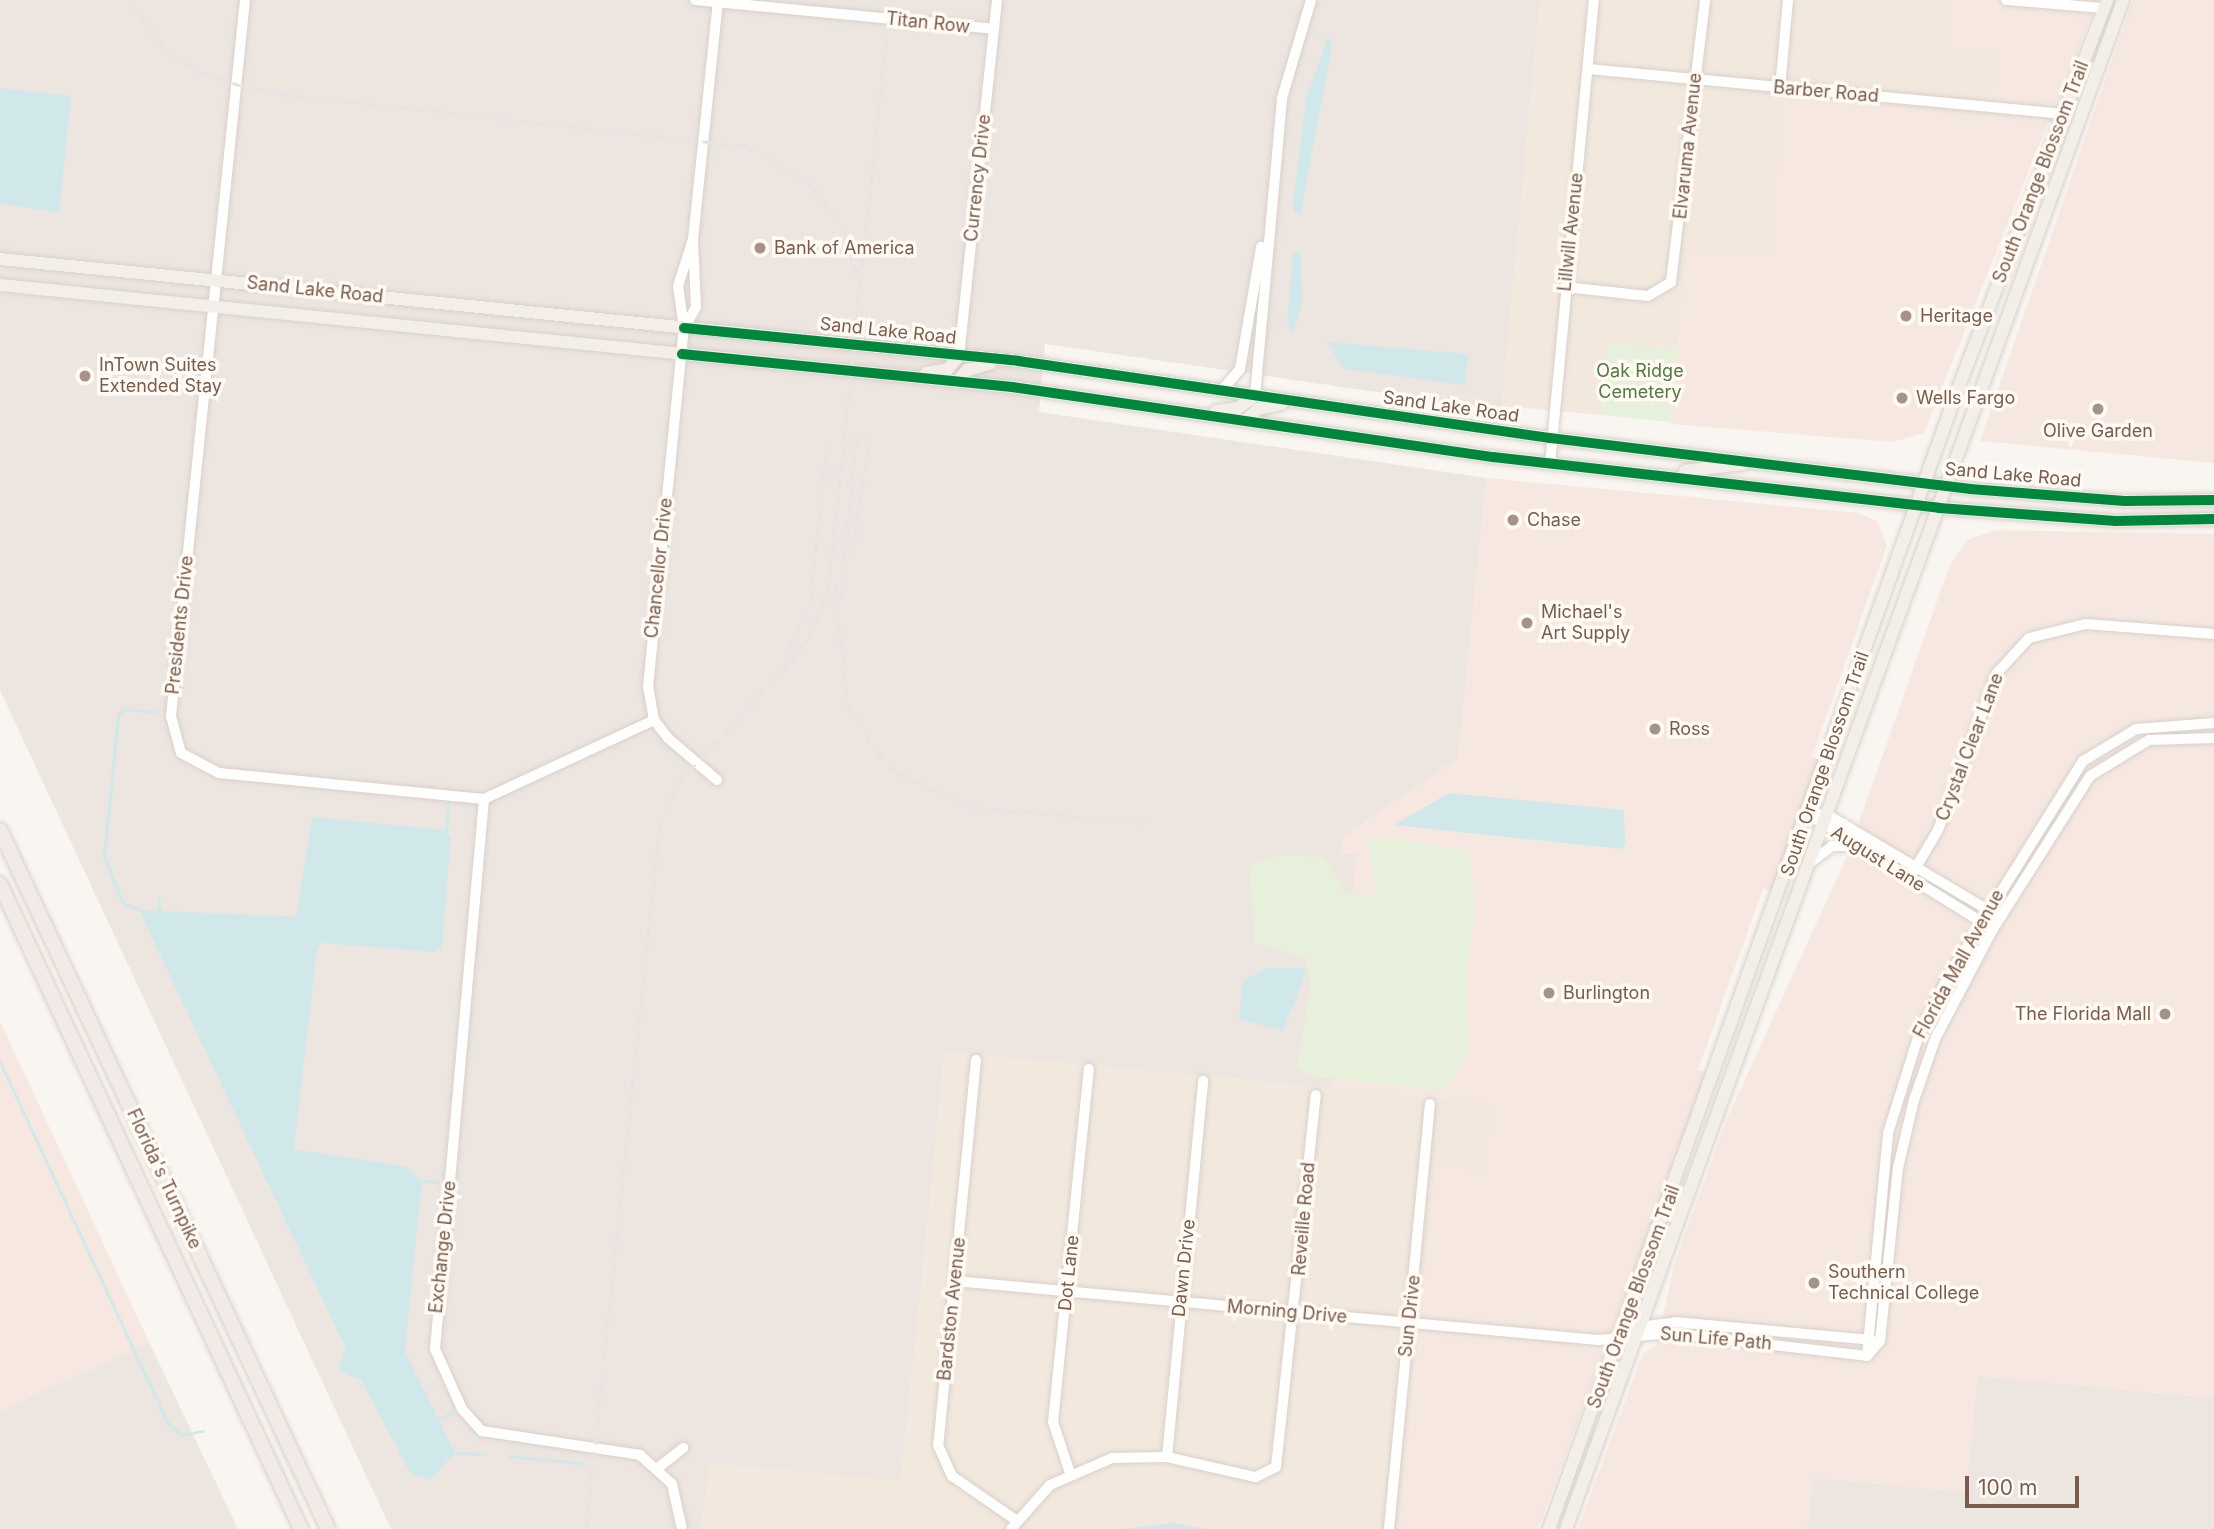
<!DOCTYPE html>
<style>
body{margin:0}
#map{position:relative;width:2214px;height:1529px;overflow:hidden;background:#f9f5f0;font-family:Inter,sans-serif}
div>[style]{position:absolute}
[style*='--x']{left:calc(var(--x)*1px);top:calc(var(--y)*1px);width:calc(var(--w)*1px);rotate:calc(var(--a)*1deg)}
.residential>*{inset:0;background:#f2e8de}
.commercial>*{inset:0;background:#f6e8e1}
.industrial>*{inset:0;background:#ede5e0}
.green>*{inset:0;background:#e7f0db}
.water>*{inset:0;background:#d0e8ea}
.stream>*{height:2.5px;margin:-1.25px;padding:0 1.25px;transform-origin:1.25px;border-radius:1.25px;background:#d0e8ea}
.roads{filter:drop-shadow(0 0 2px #d7d1cb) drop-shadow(0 0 2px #d7d1cb)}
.minor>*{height:10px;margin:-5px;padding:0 5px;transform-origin:5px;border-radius:5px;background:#fefefd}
.major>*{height:12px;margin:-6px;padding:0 6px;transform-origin:6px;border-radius:6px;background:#f3eee8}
.highway>*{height:14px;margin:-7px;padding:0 7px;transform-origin:7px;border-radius:7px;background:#f2eae7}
.rail>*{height:2.5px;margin-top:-1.25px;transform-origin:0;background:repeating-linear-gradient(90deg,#e6e3e7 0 10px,transparent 0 17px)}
.cycleway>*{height:10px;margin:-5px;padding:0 5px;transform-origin:5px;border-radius:5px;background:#00873e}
.dots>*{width:19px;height:19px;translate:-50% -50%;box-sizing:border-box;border:4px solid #fffaf3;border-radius:50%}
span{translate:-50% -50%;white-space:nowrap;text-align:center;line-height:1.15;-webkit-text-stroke:7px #fffaf3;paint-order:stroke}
.street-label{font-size:18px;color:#7a5c4d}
.poi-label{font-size:18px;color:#7a5c4d}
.left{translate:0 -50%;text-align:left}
.right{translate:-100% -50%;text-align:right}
.park-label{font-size:18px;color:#537a41}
.scale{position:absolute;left:1965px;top:1476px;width:114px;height:32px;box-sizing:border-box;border:4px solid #7a5c4d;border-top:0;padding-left:9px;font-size:21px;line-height:24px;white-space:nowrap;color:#7a5c4d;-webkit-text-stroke:5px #fffaf3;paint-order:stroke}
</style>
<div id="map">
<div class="residential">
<i style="clip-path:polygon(1540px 0,2097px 0,2052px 121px,1769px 258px,1688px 251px,1678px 350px,1608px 343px,1600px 415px,1501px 406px)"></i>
<i style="clip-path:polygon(945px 1052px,1493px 1103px,1486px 1172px,1436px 1168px,1399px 1529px,701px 1529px,708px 1463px,901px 1480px)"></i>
</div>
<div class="commercial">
<i style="clip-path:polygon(1950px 0,2097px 0,1924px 433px,1893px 442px,1671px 424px,1688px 251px,1769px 257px,1784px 97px,1990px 116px,1996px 53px,1945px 48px)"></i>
<i style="clip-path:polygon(2133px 0,2214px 0,2214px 463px,1980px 441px)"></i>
<i style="clip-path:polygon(1486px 478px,1859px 513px,1877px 521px,1887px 545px,1812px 757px,1820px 758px,1772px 890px,1763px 889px,1698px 1070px,1707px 1071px,1538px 1529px,1399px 1529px,1436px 1167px,1486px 1172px,1493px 1103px,1332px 1088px,1356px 855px,1341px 853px,1343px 837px,1458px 758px)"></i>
<i style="clip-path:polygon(1996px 530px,2214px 534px,2214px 1398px,1979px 1376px,1966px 1492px,1813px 1478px,1807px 1529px,1578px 1529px,1643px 1353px,1656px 1346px,1675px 1262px,1727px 1119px,1847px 856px,1949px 567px,1967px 540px)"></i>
<i style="clip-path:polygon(0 1021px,149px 1342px,0 1411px)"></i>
</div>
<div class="industrial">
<i style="clip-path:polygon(0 0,1540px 0,1501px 410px,1045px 344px,1039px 412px,1486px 478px,1458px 758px,1343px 837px,1342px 853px,1357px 854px,1332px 1088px,945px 1052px,901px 1481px,709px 1463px,701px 1529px,391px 1529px,0 690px)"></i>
<i style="clip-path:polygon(149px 1342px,238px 1529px,0 1529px,0 1411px)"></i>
<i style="clip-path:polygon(1978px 1376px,2214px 1398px,2214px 1529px,1807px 1529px,1813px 1478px,1966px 1492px)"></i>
</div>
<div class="green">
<i style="clip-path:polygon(1608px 343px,1678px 350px,1671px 422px,1600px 415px)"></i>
<i style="clip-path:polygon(1368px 836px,1468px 850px,1476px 912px,1467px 970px,1469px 1047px,1456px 1079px,1435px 1090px,1312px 1076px,1297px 1068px,1311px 983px,1305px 958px,1254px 943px,1250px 866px,1281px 855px,1325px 857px,1345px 892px,1377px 896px)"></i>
</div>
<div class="water">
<i style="clip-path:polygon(1328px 36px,1332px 48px,1300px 215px,1293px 212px,1293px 201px,1306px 100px)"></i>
<i style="clip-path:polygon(0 88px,71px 96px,59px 213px,0 203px)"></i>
<i style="clip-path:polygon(1301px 252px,1302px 304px,1293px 335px,1287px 321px,1293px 253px)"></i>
<i style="clip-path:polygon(1327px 342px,1468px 354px,1465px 385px,1344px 369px)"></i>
<i style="clip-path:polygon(1449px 793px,1624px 810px,1625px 844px,1622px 849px,1394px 825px)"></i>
<i style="clip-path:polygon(312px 817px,444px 830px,451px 838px,442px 947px,434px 952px,321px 943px,317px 949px,294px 1149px,407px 1167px,422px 1181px,405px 1351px,455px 1453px,430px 1480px,411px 1474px,361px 1380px,338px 1370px,346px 1349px,139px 910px,296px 917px)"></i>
<i style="clip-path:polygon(1266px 968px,1303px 968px,1306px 973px,1283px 1031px,1239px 1019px,1243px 981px)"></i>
<i style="clip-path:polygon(1171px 1523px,1207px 1529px,1126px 1529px,1129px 1528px)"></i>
</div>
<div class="stream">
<i style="--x:446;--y:831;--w:31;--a:-86"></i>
<i style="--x:159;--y:899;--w:10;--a:84"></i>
<i style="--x:139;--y:910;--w:17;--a:-159"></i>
<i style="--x:123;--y:904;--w:52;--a:-111.6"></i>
<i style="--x:104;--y:856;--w:142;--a:-84.3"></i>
<i style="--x:118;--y:715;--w:8;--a:-45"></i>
<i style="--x:124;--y:709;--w:32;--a:5"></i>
<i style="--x:0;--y:1061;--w:399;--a:65.1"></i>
<i style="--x:168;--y:1423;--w:18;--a:41"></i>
<i style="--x:182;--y:1435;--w:21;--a:-11"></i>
<i style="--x:422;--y:1181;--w:16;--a:4"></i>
<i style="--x:434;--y:1421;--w:20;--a:-24"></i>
<i style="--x:455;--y:1453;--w:30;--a:2"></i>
<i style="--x:509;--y:1456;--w:72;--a:5.6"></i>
</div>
<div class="roads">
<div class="minor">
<i style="--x:245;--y:0;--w:720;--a:95.9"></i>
<i style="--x:171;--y:716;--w:38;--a:75"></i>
<i style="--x:181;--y:753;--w:43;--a:27.8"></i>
<i style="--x:219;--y:773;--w:266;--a:5.6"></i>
<i style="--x:484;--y:799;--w:187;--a:-24.9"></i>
<i style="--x:695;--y:0;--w:300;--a:5.5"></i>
<i style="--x:2006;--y:0;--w:98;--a:4.7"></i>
<i style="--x:1588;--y:69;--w:479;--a:5.4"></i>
<i style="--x:1780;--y:88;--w:88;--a:-84.8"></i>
<i style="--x:1565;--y:287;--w:83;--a:6.2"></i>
<i style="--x:1648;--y:296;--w:27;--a:-31"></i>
<i style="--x:1671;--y:282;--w:284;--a:-83.1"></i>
<i style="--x:684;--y:328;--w:24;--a:-60"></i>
<i style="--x:696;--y:307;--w:67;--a:-92.6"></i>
<i style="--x:959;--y:356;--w:358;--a:-83.9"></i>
<i style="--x:1221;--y:391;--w:29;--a:-49"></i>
<i style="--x:1240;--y:369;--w:124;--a:-80.2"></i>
<i style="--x:1255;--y:396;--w:299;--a:-84.8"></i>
<i style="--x:1282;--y:98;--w:102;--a:-73.5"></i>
<i style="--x:1550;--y:464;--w:466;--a:-84.6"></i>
<i style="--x:717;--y:780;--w:65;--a:-139.4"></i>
<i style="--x:668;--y:738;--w:23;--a:-128"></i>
<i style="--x:654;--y:720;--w:34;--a:-100"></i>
<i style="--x:648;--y:687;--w:361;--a:-84.3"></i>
<i style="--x:684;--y:328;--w:42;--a:-98.1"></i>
<i style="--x:678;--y:286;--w:49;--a:-72.3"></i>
<i style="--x:693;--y:239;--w:240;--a:-84"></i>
<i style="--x:484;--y:799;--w:552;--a:95.09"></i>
<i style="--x:435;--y:1349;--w:66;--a:65.8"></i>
<i style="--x:462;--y:1409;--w:30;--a:48"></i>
<i style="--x:482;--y:1431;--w:160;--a:8.6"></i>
<i style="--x:640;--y:1455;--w:43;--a:42.2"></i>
<i style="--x:672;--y:1484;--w:46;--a:77.5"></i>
<i style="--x:1809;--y:814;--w:19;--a:3"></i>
<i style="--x:1828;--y:815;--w:192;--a:30.7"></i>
<i style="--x:1817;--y:820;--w:198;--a:31.8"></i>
<i style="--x:1811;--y:862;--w:26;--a:-37"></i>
<i style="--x:1832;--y:846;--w:19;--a:0"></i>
<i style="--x:1909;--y:879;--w:57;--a:-59.4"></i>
<i style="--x:1938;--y:830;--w:168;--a:-69.4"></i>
<i style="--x:1997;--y:673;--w:47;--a:-47.6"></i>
<i style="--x:2029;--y:638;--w:59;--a:-13.8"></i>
<i style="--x:2086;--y:624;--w:128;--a:4.5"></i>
<i style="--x:976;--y:1060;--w:387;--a:95.6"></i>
<i style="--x:938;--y:1445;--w:34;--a:66"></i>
<i style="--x:952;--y:1476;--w:79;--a:34.7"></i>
<i style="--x:955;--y:1281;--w:646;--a:5.24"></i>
<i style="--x:1598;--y:1340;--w:71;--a:-5.6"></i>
<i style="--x:1669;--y:1333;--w:199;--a:6.6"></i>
<i style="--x:1637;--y:1327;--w:38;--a:-7"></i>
<i style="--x:1675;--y:1322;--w:197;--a:5.2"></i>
<i style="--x:1867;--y:1356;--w:224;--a:-84.6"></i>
<i style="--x:1888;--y:1133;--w:101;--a:-72.6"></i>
<i style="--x:1918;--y:1037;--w:67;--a:-63.4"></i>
<i style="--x:1948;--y:977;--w:255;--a:-58"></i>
<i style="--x:2083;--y:761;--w:62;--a:-31.1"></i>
<i style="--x:2136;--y:729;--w:78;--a:-4.4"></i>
<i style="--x:1867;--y:1356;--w:20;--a:-49"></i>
<i style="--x:1880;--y:1341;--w:174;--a:-84.1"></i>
<i style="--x:1898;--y:1168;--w:70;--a:-76.8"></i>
<i style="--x:1914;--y:1100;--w:67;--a:-70.8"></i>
<i style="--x:1936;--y:1037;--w:122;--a:-62.2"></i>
<i style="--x:1993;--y:929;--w:181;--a:-57.6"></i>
<i style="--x:2090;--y:776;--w:69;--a:-31.4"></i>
<i style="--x:2149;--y:740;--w:65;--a:-1.8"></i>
<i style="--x:1167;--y:1457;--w:378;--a:-84.5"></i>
<i style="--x:659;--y:1467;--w:31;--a:-38"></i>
<i style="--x:1070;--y:1473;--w:54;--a:-108.4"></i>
<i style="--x:1053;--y:1422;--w:355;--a:-84.2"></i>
<i style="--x:1011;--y:1529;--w:59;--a:-48.4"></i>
<i style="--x:1050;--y:1485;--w:68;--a:-23.5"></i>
<i style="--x:1112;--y:1458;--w:55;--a:-1"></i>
<i style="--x:1167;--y:1457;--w:91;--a:12.7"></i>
<i style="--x:1256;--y:1477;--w:22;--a:-27"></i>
<i style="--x:1276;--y:1467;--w:374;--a:-83.9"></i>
<i style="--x:1389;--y:1529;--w:427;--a:-84.5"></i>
</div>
<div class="major">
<i style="--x:0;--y:259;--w:1023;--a:5.72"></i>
<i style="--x:1018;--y:361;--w:538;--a:8.24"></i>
<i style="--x:1550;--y:438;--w:423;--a:6.9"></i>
<i style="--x:1970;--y:489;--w:155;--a:4.4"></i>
<i style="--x:2125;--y:501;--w:89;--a:-0.6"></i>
<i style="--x:0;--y:285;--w:1017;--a:5.76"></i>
<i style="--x:1012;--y:387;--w:486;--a:8.3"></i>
<i style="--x:1493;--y:457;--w:449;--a:6.5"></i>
<i style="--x:1939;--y:508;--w:177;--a:4.2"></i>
<i style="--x:2116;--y:521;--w:98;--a:-1.2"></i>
<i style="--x:926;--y:373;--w:22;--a:-10"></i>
<i style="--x:948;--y:369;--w:17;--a:-50"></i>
<i style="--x:957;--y:382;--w:16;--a:-50"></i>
<i style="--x:967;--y:370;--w:24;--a:-15"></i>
<i style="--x:1216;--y:411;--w:22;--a:-8"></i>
<i style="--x:1238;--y:408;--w:21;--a:-35"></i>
<i style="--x:1245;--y:421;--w:18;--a:-43"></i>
<i style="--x:1258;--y:409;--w:24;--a:-12"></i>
<i style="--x:1685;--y:471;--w:58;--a:-6.9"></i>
<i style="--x:1549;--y:1529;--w:1206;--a:-70.27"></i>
<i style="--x:1956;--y:394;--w:422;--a:-69"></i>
<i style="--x:1566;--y:1529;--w:1627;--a:-69.98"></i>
</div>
<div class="highway">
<i style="--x:0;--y:830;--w:772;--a:64.86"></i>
<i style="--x:0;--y:884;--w:712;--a:64.98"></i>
</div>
</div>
<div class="rail">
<i style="--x:129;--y:0;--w:64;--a:53.8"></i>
<i style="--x:167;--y:52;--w:39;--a:32"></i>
<i style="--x:200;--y:73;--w:37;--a:17"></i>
<i style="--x:235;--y:84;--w:46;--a:12.5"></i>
<i style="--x:280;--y:94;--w:469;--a:6.4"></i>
<i style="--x:746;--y:146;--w:77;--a:30.6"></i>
<i style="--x:812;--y:185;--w:58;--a:55.5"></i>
<i style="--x:845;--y:233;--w:43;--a:73.7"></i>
<i style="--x:852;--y:556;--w:122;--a:-81.5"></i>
<i style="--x:835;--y:586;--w:119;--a:83.7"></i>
<i style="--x:848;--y:704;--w:56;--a:59.7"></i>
<i style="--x:876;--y:752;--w:30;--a:44"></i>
<i style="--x:898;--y:773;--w:81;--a:24.7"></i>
<i style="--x:972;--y:807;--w:174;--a:5.3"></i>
<i style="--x:840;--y:598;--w:166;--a:-84.1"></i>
<i style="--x:788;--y:651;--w:54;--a:-65.8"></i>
<i style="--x:810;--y:602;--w:160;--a:-83.9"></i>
<i style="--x:586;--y:1529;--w:703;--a:-84.04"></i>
<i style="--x:659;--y:830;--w:49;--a:-68.6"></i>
<i style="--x:677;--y:784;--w:166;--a:-47.2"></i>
<i style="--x:790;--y:662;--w:31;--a:-52"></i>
<i style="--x:809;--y:638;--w:52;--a:-68.4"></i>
<i style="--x:828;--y:590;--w:593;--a:-84"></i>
</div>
<div class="cycleway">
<i style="--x:684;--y:328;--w:336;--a:5.6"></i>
<i style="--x:1018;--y:361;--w:538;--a:8.24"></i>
<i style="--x:1550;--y:438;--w:423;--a:6.9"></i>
<i style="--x:1970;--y:489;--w:155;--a:4.4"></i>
<i style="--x:2125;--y:501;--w:89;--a:-0.6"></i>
<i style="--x:682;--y:354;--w:332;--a:5.7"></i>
<i style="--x:1012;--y:387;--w:486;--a:8.3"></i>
<i style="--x:1493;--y:457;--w:449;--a:6.5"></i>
<i style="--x:1939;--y:508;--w:177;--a:4.2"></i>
<i style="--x:2116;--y:521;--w:98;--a:-1.2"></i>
</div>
<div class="dots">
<i style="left:760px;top:248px;background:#a69286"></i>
<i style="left:1906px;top:316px;background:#a69286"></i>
<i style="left:85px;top:376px;background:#a69286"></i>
<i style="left:1902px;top:398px;background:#a69286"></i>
<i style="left:2098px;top:409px;background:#a69286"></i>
<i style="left:1513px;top:520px;background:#a69286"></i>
<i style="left:1527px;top:623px;background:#a69286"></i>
<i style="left:1655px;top:729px;background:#a69286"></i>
<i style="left:1549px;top:993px;background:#a69286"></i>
<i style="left:2165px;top:1014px;background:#a69286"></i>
<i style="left:1814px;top:1283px;background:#a69286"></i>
</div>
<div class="street-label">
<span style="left:928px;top:23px;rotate:6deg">Titan Row</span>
<span style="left:1826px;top:92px;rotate:5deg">Barber Road</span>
<span style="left:1688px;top:146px;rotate:-84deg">Elvaruma Avenue</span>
<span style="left:2041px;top:172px;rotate:-69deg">South Orange Blossom Trail</span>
<span style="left:978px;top:178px;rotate:-84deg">Currency Drive</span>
<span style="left:1571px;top:232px;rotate:-84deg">Lillwill Avenue</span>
<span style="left:315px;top:290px;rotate:6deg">Sand Lake Road</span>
<span style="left:888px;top:331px;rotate:6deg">Sand Lake Road</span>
<span style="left:1451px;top:407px;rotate:8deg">Sand Lake Road</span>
<span style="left:2013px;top:475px;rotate:5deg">Sand Lake Road</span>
<span style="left:659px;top:568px;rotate:-84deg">Chancellor Drive</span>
<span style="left:180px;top:625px;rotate:-84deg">Presidents Drive</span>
<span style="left:1970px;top:747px;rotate:-69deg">Crystal Clear Lane</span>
<span style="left:1825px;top:764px;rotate:-71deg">South Orange Blossom Trail</span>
<span style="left:1878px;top:859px;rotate:32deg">August Lane</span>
<span style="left:1959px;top:964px;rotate:-61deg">Florida Mall Avenue</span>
<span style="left:164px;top:1179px;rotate:65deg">Florida's Turnpike</span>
<span style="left:1304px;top:1219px;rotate:-85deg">Reveille Road</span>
<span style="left:443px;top:1247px;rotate:-84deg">Exchange Drive</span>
<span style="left:1184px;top:1268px;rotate:-84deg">Dawn Drive</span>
<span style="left:1069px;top:1273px;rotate:-84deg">Dot Lane</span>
<span style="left:1634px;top:1297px;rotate:-70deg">South Orange Blossom Trail</span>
<span style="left:952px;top:1309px;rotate:-84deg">Bardston Avenue</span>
<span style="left:1287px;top:1312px;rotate:5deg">Morning Drive</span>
<span style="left:1410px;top:1316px;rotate:-84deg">Sun Drive</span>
<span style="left:1716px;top:1339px;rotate:5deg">Sun Life Path</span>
</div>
<div class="poi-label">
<span class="left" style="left:774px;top:248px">Bank of America</span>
<span class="left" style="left:1920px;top:316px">Heritage</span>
<span class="left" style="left:99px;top:376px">InTown Suites<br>Extended Stay</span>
<span class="left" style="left:1916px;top:398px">Wells Fargo</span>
<span style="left:2098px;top:431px">Olive Garden</span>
<span class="left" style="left:1527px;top:520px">Chase</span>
<span class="left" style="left:1541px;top:623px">Michael's<br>Art Supply</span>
<span class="left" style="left:1669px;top:729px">Ross</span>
<span class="left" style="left:1563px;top:993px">Burlington</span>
<span class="right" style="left:2151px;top:1014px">The Florida Mall</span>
<span class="left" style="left:1828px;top:1283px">Southern<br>Technical College</span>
</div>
<div class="park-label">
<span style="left:1640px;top:382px">Oak Ridge<br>Cemetery</span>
</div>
<div class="scale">100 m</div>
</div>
